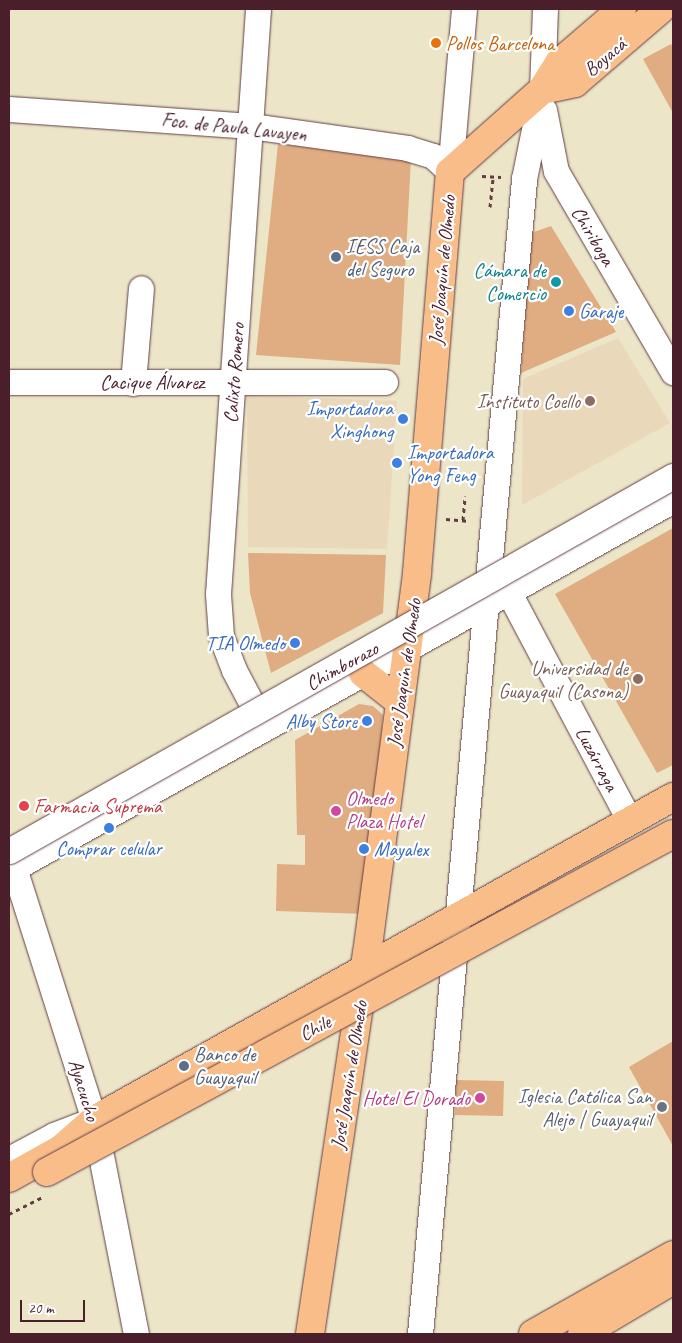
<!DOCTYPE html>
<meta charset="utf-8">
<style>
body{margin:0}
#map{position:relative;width:682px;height:1343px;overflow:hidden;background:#ece5c8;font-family:Caveat,sans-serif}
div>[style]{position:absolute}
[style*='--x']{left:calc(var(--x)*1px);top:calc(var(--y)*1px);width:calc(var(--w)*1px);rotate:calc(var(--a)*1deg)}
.built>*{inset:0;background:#ead8ba}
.building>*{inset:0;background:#dfad81}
.path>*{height:3px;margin-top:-1.5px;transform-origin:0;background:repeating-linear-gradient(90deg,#623d43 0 4px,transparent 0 8px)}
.roads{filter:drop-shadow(0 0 1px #623d43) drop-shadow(0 0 1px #623d43)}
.minor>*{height:25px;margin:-12.5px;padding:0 12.5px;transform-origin:12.5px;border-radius:12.5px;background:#fff}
.major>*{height:28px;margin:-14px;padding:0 14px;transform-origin:14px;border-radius:14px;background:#f8bd89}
.bridges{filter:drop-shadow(0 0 1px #623d43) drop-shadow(0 0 1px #623d43)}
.minor-bridge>*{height:25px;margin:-12.5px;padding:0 12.5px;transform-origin:12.5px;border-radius:12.5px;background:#fff}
.major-bridge>*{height:28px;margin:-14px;padding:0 14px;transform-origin:14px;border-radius:14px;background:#f8bd89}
.dots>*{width:14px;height:14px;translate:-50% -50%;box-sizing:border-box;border:2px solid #fff;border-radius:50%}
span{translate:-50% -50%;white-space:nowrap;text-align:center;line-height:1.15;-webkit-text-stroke:4.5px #fff;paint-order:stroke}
.food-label{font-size:20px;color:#c56008}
.left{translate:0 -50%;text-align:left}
.street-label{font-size:20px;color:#4a1f2b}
.service-label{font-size:20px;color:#4e5e75}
.culture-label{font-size:20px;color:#0d838f}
.right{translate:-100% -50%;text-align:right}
.shop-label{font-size:20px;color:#366cbe}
.education-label{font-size:20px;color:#785e54}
.hotel-label{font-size:20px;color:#b23c85}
.health-label{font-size:20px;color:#be3a42}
.worship-label{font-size:20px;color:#5b616d}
.frame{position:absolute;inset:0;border:10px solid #4a1f2b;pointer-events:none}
.scale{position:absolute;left:20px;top:1300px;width:65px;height:22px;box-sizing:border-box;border:2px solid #4a1f2b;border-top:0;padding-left:6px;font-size:15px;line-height:18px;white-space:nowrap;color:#4a1f2b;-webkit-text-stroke:4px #fff;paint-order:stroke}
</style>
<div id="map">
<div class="built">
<i style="clip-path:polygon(618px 338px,670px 423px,522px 505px,523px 379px)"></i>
<i style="clip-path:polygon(247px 395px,397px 401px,387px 549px,248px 547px)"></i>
</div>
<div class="building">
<i style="clip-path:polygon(671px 44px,673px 48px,673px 113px,643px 59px)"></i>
<i style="clip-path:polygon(278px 144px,411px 159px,400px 365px,256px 355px)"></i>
<i style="clip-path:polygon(551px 226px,616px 332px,521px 373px,531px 233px)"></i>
<i style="clip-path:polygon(673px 528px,673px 765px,657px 773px,555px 594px)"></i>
<i style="clip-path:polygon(248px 553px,386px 555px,383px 613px,271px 673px,250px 593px)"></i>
<i style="clip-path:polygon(359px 704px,373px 706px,383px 715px,367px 914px,276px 911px,277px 864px,305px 865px,305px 835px,297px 835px,295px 740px)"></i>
<i style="clip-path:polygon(673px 1041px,673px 1146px,629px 1067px)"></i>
<i style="clip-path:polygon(456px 1080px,504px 1081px,503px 1116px,455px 1115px)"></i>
</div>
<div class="path">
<i style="--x:482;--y:176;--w:19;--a:3"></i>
<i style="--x:490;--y:207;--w:30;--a:-84"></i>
<i style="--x:446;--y:519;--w:24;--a:5"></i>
<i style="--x:463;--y:520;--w:24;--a:-85"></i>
<i style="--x:9;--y:1214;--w:39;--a:-27"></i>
</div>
<div class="roads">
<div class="minor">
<i style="--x:258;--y:9;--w:586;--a:93.91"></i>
<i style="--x:218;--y:594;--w:42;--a:85.9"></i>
<i style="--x:221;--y:636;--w:36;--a:69"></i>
<i style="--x:234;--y:670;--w:64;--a:62.2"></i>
<i style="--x:9;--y:109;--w:243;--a:4"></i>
<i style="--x:251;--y:126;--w:158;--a:8"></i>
<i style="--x:407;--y:148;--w:27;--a:17"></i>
<i style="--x:433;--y:156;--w:23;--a:43"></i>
<i style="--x:544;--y:110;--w:62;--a:78.9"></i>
<i style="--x:556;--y:171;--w:233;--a:59.8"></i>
<i style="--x:450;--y:172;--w:164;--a:-85.1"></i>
<i style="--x:9;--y:382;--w:376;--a:0"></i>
<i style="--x:133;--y:383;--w:95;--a:-85.2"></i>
<i style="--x:508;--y:591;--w:260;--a:62.1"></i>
<i style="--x:9;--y:852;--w:281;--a:72.4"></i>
<i style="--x:94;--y:1120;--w:218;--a:78.9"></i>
<i style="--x:9;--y:871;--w:761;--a:-29.19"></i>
<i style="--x:9;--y:1159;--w:51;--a:-28.1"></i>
<i style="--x:54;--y:1135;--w:39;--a:-21"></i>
<i style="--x:420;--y:1334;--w:1160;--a:-84.85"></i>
<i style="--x:524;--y:179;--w:91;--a:-78.6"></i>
<i style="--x:542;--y:90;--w:81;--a:-87.9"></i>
</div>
<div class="major">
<i style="--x:542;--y:90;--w:34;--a:-12"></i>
<i style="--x:575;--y:83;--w:113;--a:-40.7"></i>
<i style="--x:363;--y:673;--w:47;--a:38.1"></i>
<i style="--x:9;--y:1178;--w:60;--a:-29.1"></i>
<i style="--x:61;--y:1149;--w:44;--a:-41.3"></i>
<i style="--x:94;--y:1120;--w:663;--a:-29.16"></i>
<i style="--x:310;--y:1334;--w:384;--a:-81.5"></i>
<i style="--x:367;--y:954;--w:384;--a:-82.5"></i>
<i style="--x:417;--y:573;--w:402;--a:-85.3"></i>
<i style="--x:450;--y:172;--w:123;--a:-41.7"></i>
<i style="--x:542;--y:90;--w:32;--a:-58"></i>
<i style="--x:559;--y:63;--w:83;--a:-40.6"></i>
<i style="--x:533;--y:1334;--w:161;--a:-29.4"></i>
<i style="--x:582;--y:1334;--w:106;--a:-30.7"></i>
</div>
</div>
<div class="bridges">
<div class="minor-bridge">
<i style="--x:9;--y:851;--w:763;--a:-29.46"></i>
</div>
<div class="major-bridge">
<i style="--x:47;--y:1172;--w:711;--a:-28.37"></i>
</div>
</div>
<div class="dots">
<i style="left:436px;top:43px;background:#e8710a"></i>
<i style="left:336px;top:257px;background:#5c6f8a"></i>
<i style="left:556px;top:282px;background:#0f9aa8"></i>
<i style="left:569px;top:311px;background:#3f7fe0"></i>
<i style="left:590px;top:401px;background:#8d6e63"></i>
<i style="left:403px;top:419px;background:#3f7fe0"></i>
<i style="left:397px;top:463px;background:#3f7fe0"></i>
<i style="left:295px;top:643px;background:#3f7fe0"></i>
<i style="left:638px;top:679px;background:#8d6e63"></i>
<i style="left:367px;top:721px;background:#3f7fe0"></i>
<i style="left:24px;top:806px;background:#e0444e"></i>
<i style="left:336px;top:811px;background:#d1479c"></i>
<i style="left:109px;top:828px;background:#3f7fe0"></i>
<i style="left:364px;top:849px;background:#3f7fe0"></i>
<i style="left:184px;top:1066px;background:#5c6f8a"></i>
<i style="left:480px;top:1098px;background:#d1479c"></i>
<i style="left:662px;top:1107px;background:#6b7280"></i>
</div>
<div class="food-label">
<span class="left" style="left:446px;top:43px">Pollos Barcelona</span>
</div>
<div class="street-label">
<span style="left:605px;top:57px;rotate:-40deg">Boyacá</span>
<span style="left:234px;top:127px;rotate:6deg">Fco. de Paula Lavayen</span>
<span style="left:593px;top:236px;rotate:59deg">Chiriboga</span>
<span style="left:442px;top:270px;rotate:-85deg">José Joaquín de Olmedo</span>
<span style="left:234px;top:373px;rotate:-86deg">Calixto Romero</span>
<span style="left:152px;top:382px">Cacique Álvarez</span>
<span style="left:342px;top:666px;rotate:-29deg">Chimborazo</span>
<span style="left:404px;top:673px;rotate:-82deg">José Joaquín de Olmedo</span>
<span style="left:597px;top:759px;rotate:62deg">Luzárraga</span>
<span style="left:315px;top:1028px;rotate:-28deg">Chile</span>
<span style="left:349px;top:1075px;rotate:-81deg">José Joaquín de Olmedo</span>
<span style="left:84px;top:1090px;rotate:73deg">Ayacucho</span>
</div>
<div class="service-label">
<span class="left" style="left:346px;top:258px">IESS Caja<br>del Seguro</span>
<span class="left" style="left:194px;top:1066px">Banco de<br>Guayaquil</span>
</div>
<div class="culture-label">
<span class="right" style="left:546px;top:282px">Cámara de<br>Comercio</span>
</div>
<div class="shop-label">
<span class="left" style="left:579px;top:311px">Garaje</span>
<span class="right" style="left:393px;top:420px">Importadora<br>Xinghong</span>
<span class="left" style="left:407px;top:464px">Importadora<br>Yong Feng</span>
<span class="right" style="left:285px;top:643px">TIA Olmedo</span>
<span class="right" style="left:357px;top:721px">Alby Store</span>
<span style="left:109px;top:848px">Comprar celular</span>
<span class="left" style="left:374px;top:849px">Mayalex</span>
</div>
<div class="education-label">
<span class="right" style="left:580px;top:401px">Instituto Coello</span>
<span class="right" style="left:628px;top:680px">Universidad de<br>Guayaquil (Casona)</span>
</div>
<div class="hotel-label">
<span class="left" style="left:346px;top:810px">Olmedo<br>Plaza Hotel</span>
<span class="right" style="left:470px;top:1098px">Hotel El Dorado</span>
</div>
<div class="health-label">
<span class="left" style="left:34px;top:806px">Farmacia Suprema</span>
</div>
<div class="worship-label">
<span class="right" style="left:652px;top:1108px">Iglesia Católica San<br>Alejo | Guayaquil</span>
</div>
<div class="frame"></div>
<div class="scale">20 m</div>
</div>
